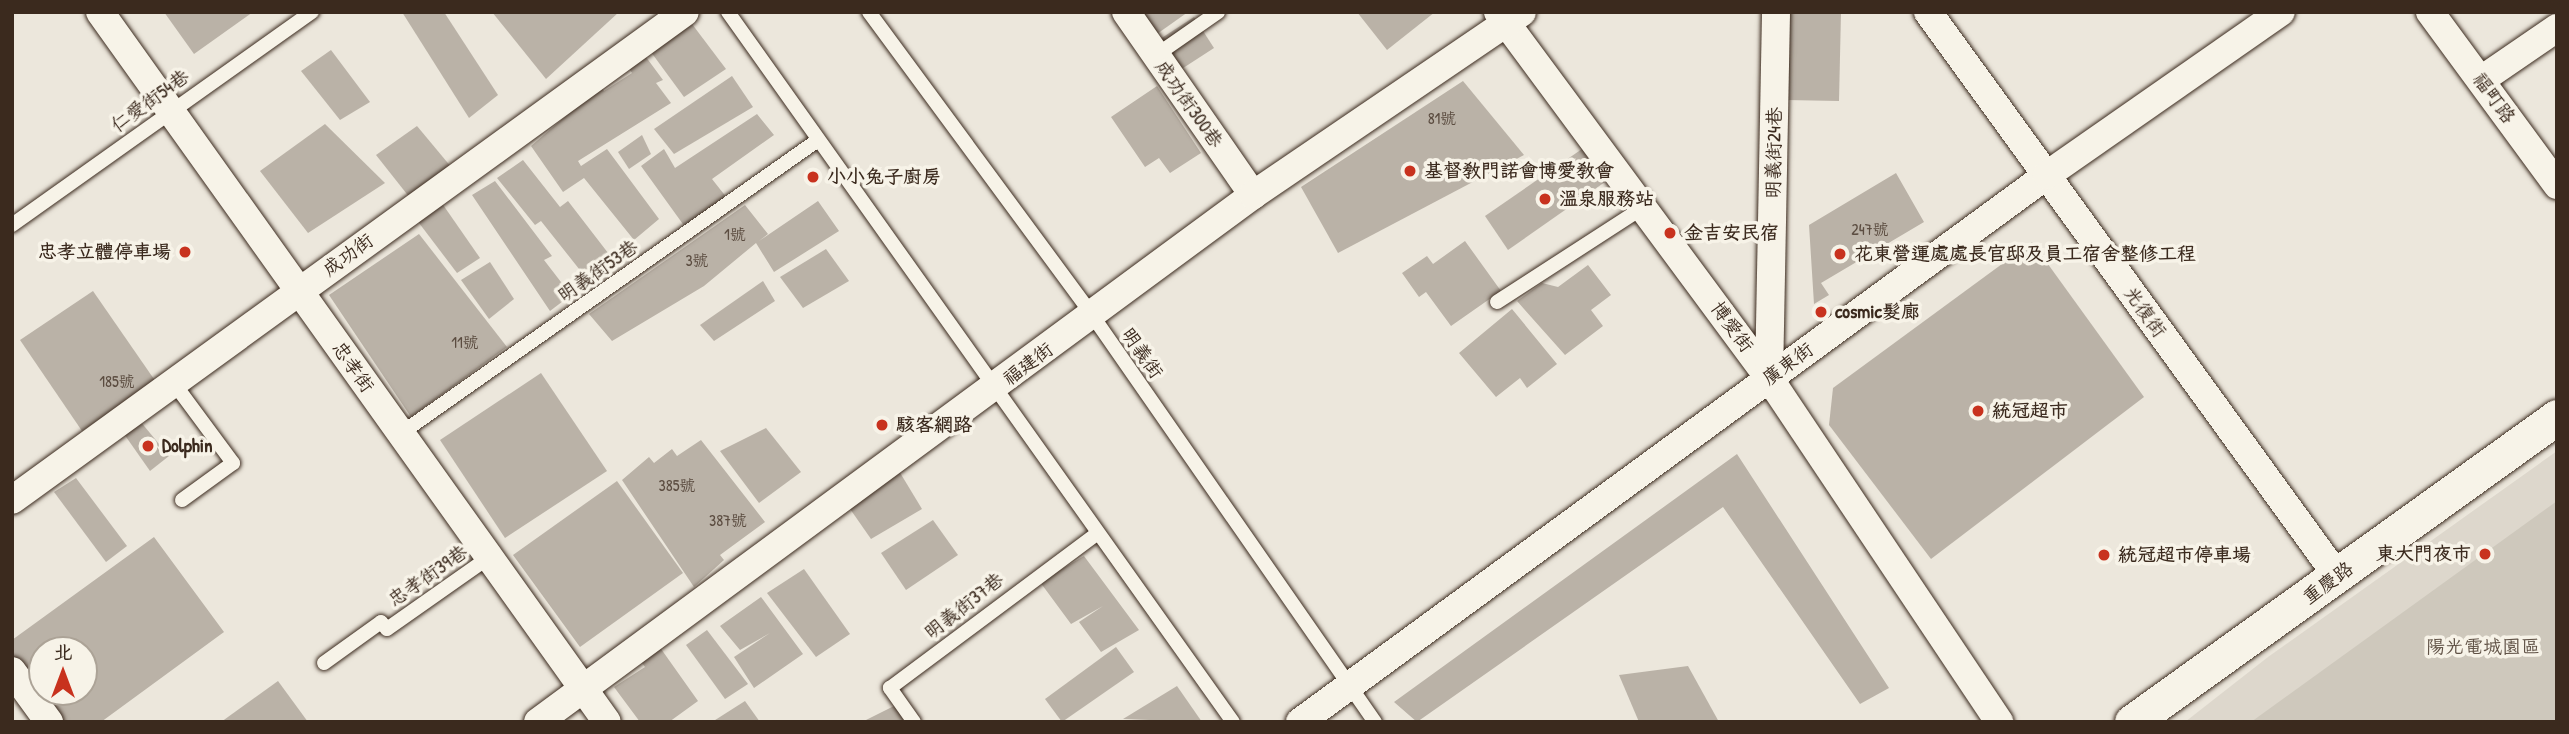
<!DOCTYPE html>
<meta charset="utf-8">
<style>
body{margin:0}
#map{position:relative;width:2569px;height:734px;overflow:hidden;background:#ece7dc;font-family:"Patrick Hand","LXGW WenKai TC",sans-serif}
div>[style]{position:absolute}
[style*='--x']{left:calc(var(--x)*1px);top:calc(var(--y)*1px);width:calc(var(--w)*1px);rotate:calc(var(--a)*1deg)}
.built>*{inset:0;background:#ddd7cc}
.green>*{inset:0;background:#cec8bc}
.building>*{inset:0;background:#bab2a7}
.roads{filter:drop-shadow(0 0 2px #3b2a1e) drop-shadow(0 0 2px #3b2a1e)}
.service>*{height:14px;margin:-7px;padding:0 7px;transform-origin:7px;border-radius:7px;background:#f7f3e8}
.minor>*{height:28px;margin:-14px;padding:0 14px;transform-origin:14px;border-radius:14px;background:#f7f3e8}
.tertiary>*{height:35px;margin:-17.5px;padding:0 17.5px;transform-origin:17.5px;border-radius:17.5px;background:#f7f3e8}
.dots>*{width:19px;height:19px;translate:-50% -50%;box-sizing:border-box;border:4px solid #f7f3e8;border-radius:50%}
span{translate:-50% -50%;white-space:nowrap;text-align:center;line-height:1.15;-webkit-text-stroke:7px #f7f3e8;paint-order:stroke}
.number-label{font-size:16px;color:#5b4c40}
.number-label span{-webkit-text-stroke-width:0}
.street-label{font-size:19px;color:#3b2a1e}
.poi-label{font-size:19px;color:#3b2a1e;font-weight:700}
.left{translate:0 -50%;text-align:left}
.right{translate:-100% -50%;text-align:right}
.park-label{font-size:19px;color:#605246}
.frame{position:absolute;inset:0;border:14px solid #3b2a1e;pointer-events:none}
.north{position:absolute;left:28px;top:636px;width:70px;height:70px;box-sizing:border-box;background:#f7f3e8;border:2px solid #aca397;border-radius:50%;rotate:0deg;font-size:19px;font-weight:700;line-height:28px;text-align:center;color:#3b2a1e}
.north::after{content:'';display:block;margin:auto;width:24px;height:32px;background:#c8321e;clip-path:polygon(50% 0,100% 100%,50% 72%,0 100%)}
</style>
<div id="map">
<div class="built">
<i style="clip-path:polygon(2557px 451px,2557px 722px,2185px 722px,2268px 657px)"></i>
</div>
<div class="green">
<i style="clip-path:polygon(2557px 501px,2557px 722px,2251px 722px)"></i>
</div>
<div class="building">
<i style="clip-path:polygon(164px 12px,253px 12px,194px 54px)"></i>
<i style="clip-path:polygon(402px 12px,444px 12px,498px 95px,469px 118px)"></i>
<i style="clip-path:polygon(492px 12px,619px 12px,546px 79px)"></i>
<i style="clip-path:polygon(1144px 12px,1188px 12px,1147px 41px,1132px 21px)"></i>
<i style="clip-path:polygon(1357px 12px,1435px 12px,1387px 50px)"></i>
<i style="clip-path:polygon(1788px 12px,1841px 12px,1839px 101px,1786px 100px)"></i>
<i style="clip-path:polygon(1194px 17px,1214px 48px,1177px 72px,1157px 41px)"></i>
<i style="clip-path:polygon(689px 20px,726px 69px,684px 97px,648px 48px)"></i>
<i style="clip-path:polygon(331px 50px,370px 102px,340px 120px,301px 71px)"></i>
<i style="clip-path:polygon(643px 53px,663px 80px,656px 83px,671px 103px,578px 161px,581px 166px,607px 149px,659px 219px,634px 240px,584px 178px,563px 192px,531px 146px,601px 86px,604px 91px,632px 73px,626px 64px)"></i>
<i style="clip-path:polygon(732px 76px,753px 107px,674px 154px,654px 129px)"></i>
<i style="clip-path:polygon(1463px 81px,1524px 155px,1338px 253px,1301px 187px)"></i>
<i style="clip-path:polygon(1157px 86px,1201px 153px,1170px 173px,1159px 158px,1145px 167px,1111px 117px)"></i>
<i style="clip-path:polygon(757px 114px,774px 135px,712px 179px,727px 198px,685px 227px,641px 166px,664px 149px,675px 168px)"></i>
<i style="clip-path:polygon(325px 124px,385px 183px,308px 233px,260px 171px)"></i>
<i style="clip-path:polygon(417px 126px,452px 168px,410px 198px,376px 155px)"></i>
<i style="clip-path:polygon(642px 135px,651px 154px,629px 169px,618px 152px)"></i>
<i style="clip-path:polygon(1582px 149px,1605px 182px,1508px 250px,1485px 216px)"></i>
<i style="clip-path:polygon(523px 160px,560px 207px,568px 201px,615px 262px,587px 279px,541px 221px,535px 225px,497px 178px)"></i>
<i style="clip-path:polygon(1896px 173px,1924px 222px,1821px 283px,1829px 295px,1814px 304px,1809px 225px)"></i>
<i style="clip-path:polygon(495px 181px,552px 256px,544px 260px,571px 295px,550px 311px,472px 195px)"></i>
<i style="clip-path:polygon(439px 199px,480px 258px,457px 273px,416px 219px)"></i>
<i style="clip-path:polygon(818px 201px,839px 231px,774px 272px,756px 243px,704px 286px,612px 341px,589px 314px,745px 205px,768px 234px,759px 241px)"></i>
<i style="clip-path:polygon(419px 234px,507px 347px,411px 417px,329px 295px)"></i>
<i style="clip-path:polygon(1465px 241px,1501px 291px,1451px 326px,1426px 292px,1419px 297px,1402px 273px,1427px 256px,1433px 264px)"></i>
<i style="clip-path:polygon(2032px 242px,2144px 397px,1931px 559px,1829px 425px,1833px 388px)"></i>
<i style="clip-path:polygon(826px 249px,849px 281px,803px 308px,780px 277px)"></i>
<i style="clip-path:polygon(490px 262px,514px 299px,489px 319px,461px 280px)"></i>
<i style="clip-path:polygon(1588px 265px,1611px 295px,1591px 310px,1603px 326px,1565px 355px,1517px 301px,1542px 283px,1558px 287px)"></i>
<i style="clip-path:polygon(763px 281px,775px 301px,714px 341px,700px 325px)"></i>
<i style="clip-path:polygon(93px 291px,156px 382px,82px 431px,20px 340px)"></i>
<i style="clip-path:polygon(1512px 309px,1557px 364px,1527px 388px,1520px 378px,1496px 397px,1459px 353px)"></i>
<i style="clip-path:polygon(541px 373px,607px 471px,505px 538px,440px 440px)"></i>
<i style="clip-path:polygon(140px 421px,169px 456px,150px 471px,124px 434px)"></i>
<i style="clip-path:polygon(766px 428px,801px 472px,759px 503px,720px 451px)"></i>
<i style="clip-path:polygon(701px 440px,765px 522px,720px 555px,724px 560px,694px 587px,622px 480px,649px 457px,654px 463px,672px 449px,677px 456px)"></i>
<i style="clip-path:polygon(1737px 454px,1889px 688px,1860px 704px,1723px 507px,1417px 722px,1394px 702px)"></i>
<i style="clip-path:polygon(899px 471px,922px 509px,871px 539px,848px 506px)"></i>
<i style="clip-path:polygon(76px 478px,127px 546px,106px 562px,54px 492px)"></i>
<i style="clip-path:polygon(617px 481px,683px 573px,580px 647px,513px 555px)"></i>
<i style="clip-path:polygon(933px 520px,958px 555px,906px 590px,881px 553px)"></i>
<i style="clip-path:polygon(evenodd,154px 537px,224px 632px,101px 722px,58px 722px,12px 661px,12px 640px,154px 537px,42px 650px,84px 650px,84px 692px,42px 692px,42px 650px)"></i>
<i style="clip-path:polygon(1084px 556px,1139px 630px,1101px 652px,1079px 622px,1103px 606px,1071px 624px,1040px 582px)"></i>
<i style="clip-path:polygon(804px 569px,850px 634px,816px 657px,767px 593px)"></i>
<i style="clip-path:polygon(761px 597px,803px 654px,754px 688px,734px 657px,770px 633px,740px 650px,720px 626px)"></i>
<i style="clip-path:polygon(707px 630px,748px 684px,725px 699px,686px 645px)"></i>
<i style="clip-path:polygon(659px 646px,698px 701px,669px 722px,640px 722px,614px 687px,645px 667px,639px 659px)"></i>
<i style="clip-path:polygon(1116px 647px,1134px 672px,1062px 722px,1045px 699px)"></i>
<i style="clip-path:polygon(1688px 666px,1719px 722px,1639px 722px,1619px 675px)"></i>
<i style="clip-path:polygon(278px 681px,308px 722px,221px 722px)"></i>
<i style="clip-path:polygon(1177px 686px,1202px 722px,1123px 719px)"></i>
<i style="clip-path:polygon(745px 701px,760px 722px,712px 722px)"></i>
<i style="clip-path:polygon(896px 705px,908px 722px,862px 722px)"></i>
</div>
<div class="roads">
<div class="service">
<i style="--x:728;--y:12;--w:871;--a:54.58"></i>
<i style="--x:869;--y:12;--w:376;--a:53.6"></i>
<i style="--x:1092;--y:315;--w:496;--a:55.2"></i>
<i style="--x:1155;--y:56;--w:77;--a:-34.9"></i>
<i style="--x:12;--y:225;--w:368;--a:-35.4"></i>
<i style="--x:1497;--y:302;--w:175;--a:-32.9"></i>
<i style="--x:173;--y:382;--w:101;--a:53.5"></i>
<i style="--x:233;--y:463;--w:63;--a:144"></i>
<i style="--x:400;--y:434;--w:511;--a:-35.12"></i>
<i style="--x:324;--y:663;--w:70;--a:-35.7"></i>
<i style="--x:381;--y:622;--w:9;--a:49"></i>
<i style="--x:387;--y:629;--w:123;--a:-35.1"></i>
<i style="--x:914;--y:722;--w:42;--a:-125.2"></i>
<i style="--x:890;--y:688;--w:259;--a:-36.7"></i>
</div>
<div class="minor">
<i style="--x:100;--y:12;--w:872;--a:54.47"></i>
<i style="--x:1126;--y:12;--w:223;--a:55.2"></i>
<i style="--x:1498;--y:12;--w:455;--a:53.5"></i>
<i style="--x:1769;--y:378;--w:414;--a:56.2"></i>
<i style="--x:1928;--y:12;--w:698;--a:54.03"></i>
<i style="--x:2430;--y:12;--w:215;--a:53.7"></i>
<i style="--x:2481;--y:80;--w:92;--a:-34.4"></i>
<i style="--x:1769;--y:378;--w:366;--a:-88.9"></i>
<i style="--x:12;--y:500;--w:831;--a:-35.95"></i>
<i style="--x:12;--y:671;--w:63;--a:54"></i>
<i style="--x:538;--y:722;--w:888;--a:-36.39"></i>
<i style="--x:1253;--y:195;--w:325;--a:-34.2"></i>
<i style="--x:1300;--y:722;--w:926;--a:-36.21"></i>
<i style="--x:2047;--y:175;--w:285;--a:-34.9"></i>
</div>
<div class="tertiary">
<i style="--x:2132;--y:722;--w:523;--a:-35.67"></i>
</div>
</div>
<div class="dots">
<i style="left:1410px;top:171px;background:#c8321e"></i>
<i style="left:813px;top:177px;background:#c8321e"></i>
<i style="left:1545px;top:199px;background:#c8321e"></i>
<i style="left:1670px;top:233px;background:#c8321e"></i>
<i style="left:185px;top:252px;background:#c8321e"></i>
<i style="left:1840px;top:254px;background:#c8321e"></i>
<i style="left:1821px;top:312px;background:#c8321e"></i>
<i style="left:1978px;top:411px;background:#c8321e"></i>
<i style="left:882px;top:425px;background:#c8321e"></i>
<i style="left:148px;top:446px;background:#c8321e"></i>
<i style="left:2485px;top:554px;background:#c8321e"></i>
<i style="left:2104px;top:555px;background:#c8321e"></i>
</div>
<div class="number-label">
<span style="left:1442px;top:118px">81號</span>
<span style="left:1870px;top:229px">247號</span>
<span style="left:735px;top:234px">1號</span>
<span style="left:697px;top:260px">3號</span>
<span style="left:465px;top:342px">11號</span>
<span style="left:117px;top:381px">185號</span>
<span style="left:677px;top:485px">385號</span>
<span style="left:728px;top:520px">387號</span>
</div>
<div class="street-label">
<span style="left:2494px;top:98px;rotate:54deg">福町路</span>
<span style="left:150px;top:101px;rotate:-36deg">仁愛街54巷</span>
<span style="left:1189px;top:104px;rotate:55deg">成功街300巷</span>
<span style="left:1774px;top:153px;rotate:-89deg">明義街24巷</span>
<span style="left:348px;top:255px;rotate:-36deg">成功街</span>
<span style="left:598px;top:271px;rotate:-35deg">明義街53巷</span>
<span style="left:2145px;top:312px;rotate:54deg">光復街</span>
<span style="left:1732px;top:327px;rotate:54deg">博愛街</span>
<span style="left:1142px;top:353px;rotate:55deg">明義街</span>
<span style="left:1028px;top:364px;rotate:-37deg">福建街</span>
<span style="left:1788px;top:364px;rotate:-36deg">廣東街</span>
<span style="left:353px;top:367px;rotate:55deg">忠孝街</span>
<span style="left:428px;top:576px;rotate:-35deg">忠孝街39巷</span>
<span style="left:2328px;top:583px;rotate:-36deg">重慶路</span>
<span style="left:964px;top:606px;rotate:-38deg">明義街37巷</span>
</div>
<div class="poi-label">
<span class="left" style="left:1424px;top:171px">基督教門諾會博愛教會</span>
<span class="left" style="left:827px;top:177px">小小兔子廚房</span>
<span class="left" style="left:1559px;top:199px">溫泉服務站</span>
<span class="left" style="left:1684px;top:233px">金吉安民宿</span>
<span class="right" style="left:171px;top:252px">忠孝立體停車場</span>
<span class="left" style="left:1854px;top:254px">花東營運處處長官邸及員工宿舍整修工程</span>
<span class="left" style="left:1835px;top:312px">cosmic髮廊</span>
<span class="left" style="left:1992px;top:411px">統冠超市</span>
<span class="left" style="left:896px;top:425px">駭客網路</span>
<span class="left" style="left:162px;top:446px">Dolphin</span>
<span class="right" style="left:2471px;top:554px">東大門夜市</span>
<span class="left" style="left:2118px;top:555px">統冠超市停車場</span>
</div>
<div class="park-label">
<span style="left:2483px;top:647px">陽光電城園區</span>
</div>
<div class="frame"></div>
<div class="north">北</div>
</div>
